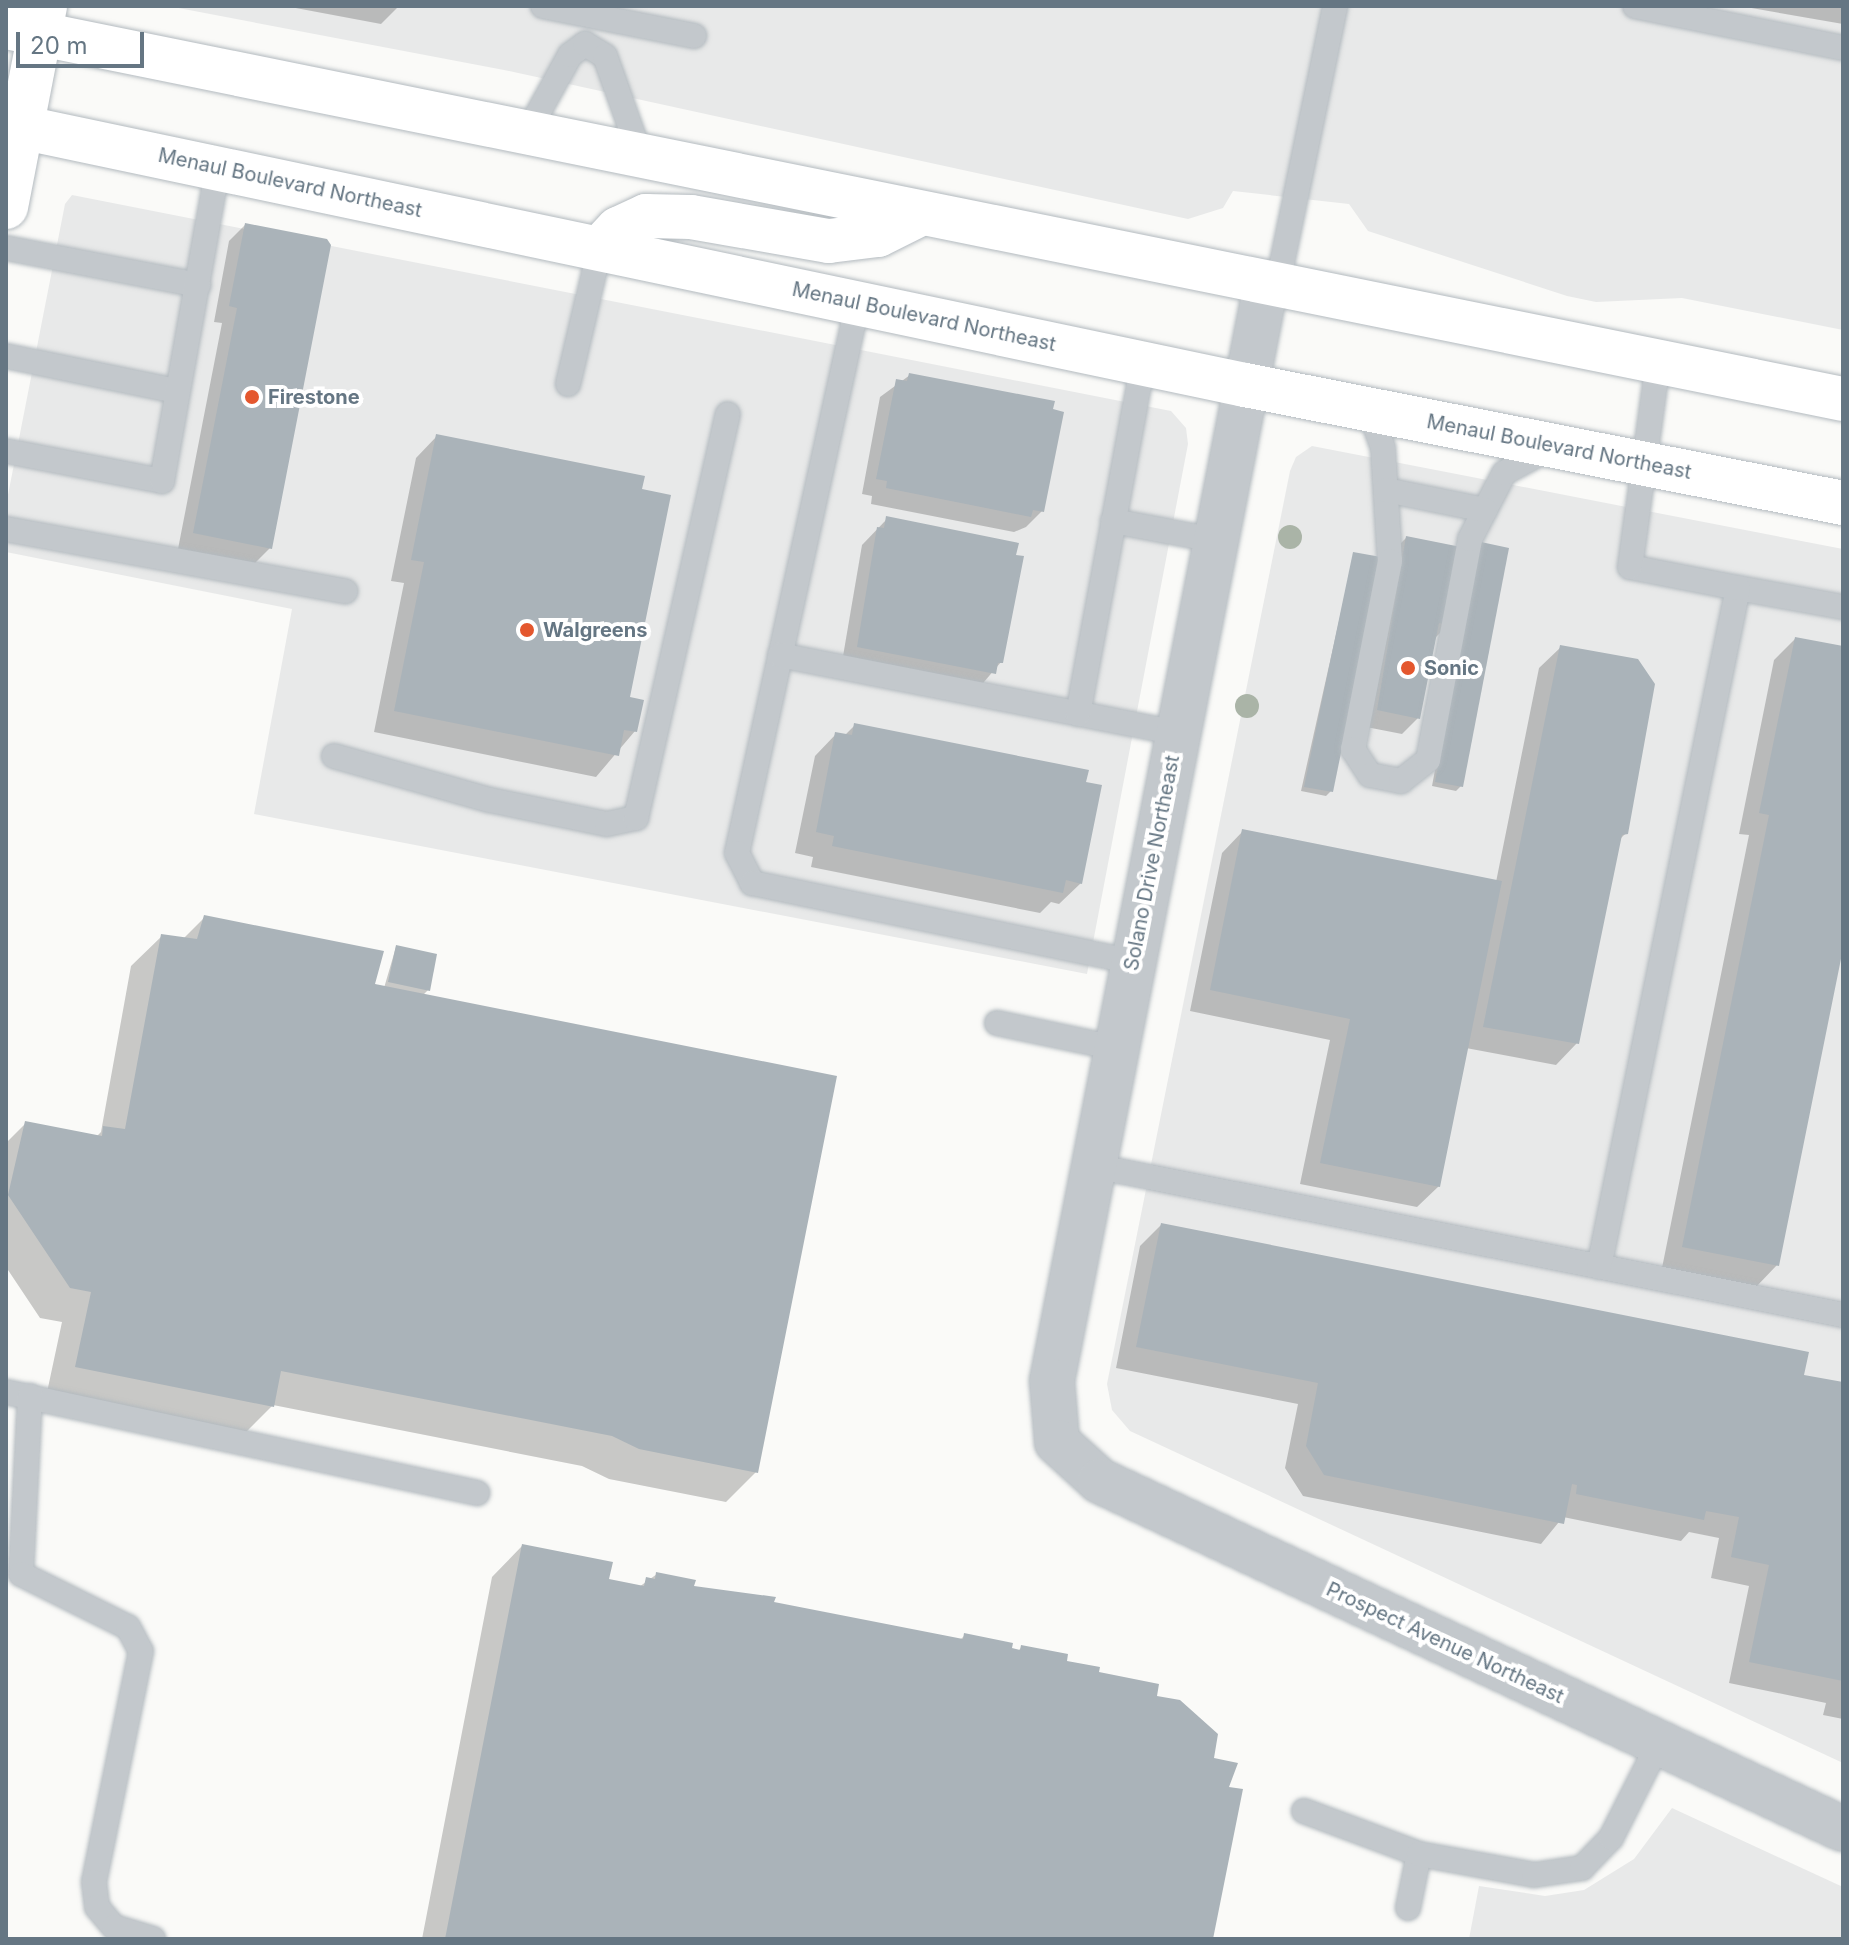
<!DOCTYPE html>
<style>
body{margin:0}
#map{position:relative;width:1849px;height:1945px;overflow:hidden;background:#fafaf8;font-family:Inter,sans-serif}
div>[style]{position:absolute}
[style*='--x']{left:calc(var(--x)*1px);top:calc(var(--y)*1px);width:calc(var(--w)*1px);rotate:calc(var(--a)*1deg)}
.built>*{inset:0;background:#e8e9e9}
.shadow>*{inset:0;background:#0003}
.building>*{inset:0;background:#aab3b9}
.roads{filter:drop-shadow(0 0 2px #b3babf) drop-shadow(0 0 2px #b3babf)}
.lane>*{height:24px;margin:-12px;padding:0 12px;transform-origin:12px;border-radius:12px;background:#c3c8cc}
.street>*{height:44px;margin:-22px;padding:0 22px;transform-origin:22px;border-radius:22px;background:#c3c8cc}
.secondary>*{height:44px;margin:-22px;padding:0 22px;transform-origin:22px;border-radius:22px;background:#fff}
.trees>*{width:24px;height:24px;margin:-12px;border-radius:50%;background:#aab4a7}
.dots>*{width:22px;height:22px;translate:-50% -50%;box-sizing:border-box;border:4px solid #fff;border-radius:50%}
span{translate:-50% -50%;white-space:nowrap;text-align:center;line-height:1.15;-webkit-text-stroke:8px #fff;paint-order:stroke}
.street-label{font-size:20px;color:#657683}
.poi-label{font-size:20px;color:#657683;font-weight:700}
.left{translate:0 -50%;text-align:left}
.frame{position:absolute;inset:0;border:8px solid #657683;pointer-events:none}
.scale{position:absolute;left:16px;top:32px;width:128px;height:36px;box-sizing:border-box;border:4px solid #657683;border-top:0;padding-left:10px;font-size:24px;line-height:28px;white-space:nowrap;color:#657683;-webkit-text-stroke:6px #fff;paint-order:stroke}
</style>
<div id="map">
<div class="built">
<i style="clip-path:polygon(168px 6px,1843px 6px,1843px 330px,1682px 298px,1596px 302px,1567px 296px,1368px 231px,1349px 204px,1233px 191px,1223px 208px,1188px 219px,504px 70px)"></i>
<i style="clip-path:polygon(72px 195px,1171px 411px,1186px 428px,1188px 444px,1087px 974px,254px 814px,292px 609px,6px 552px,6px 505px,65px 204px)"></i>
<i style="clip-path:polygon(1312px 446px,1843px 549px,1843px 1763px,1130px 1431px,1112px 1410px,1107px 1384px,1290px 471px,1296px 457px)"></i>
<i style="clip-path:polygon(1672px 1808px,1843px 1887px,1843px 1939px,1469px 1939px,1479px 1886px,1545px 1896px,1584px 1890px,1634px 1859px)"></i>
</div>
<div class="shadow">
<i style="clip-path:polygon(285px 6px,399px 6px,381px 24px)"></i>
<i style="clip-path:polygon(1740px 6px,1843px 6px,1843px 24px)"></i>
<i style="clip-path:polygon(245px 225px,270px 548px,254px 564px,178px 549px,222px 323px,214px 322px,229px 241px)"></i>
<i style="clip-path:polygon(910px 375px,1042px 511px,1026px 527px,1014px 532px,871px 504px,872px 496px,862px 494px,880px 397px)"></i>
<i style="clip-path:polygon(437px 436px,640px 491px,628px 698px,635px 731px,596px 777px,374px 732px,404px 583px,391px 581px,416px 458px)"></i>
<i style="clip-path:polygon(887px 519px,1001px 662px,978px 689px,842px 662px,862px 545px)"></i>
<i style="clip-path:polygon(1406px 538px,1449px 624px,1434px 639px,1418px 718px,1402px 734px,1361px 726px,1390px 554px)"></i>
<i style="clip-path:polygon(1477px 549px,1461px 786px,1456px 791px,1432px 786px)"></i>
<i style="clip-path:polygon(1354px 554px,1331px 791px,1326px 796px,1301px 791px)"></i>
<i style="clip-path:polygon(1795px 639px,1843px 648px,1843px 939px,1777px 1265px,1756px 1287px,1662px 1268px,1749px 835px,1739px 834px,1774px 660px)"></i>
<i style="clip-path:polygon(1561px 647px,1626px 833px,1619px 840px,1577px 1043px,1556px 1065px,1466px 1048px,1439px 1186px,1417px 1207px,1300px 1184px,1330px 1040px,1190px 1011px,1222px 853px,1243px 831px,1496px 882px,1539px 668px)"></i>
<i style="clip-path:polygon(855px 725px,1081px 883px,1059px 904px,1051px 902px,1040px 913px,811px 867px,813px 857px,795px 853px,815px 756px,836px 734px,844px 736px)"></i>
<i style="clip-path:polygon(205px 917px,384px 988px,396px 947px,428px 990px,422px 996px,756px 1472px,726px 1502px,609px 1479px,582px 1466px,273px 1405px,242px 1436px,46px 1397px,62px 1322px,40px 1318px,6px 1267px,6px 1143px,26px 1123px,96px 1137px,101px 1132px,131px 966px,162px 936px,183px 939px)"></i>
<i style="clip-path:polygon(1161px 1225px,1843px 1385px,1843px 1719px,1823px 1715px,1826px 1703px,1729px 1683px,1749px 1586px,1711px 1578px,1719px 1538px,1689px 1532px,1681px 1541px,1563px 1517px,1541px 1544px,1303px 1496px,1285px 1468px,1298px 1404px,1116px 1368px,1140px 1246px)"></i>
<i style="clip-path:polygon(522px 1546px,607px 1581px,639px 1587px,657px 1574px,692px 1588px,772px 1604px,960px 1640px,965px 1635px,1018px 1651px,1022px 1647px,1155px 1697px,1211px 1759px,1226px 1788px,1211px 1939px,422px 1939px,492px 1577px)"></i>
</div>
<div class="building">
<i style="clip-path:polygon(245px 223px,327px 239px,331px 245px,272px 549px,193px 533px,237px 308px,229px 306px)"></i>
<i style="clip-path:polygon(909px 373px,1055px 401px,1053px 409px,1064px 412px,1044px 512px,1033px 510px,1031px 517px,886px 488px,887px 481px,876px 479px,896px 379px,907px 381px)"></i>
<i style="clip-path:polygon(436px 434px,645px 476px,642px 489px,671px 495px,630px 697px,644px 700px,637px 732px,624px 730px,619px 756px,394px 711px,424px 562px,411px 560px)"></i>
<i style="clip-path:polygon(886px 516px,1019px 543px,1016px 555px,1024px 556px,1003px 663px,998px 663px,996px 674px,857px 647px,877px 527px,884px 528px)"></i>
<i style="clip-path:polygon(1406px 536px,1461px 547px,1451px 625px,1439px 623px,1420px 719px,1377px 710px)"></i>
<i style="clip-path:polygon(1481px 542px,1509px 548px,1463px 787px,1435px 782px)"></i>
<i style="clip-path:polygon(1353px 552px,1381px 557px,1333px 792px,1304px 787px)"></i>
<i style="clip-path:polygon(1795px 637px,1843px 646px,1843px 949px,1779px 1266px,1682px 1247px,1769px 815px,1759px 813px)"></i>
<i style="clip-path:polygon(1560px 645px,1638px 659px,1655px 684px,1628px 834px,1622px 835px,1579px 1044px,1483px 1027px)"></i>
<i style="clip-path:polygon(854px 723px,1089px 770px,1086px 782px,1102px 785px,1082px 884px,1066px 880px,1063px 893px,832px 846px,834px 836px,816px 832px,835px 732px,852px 735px)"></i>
<i style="clip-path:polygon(1242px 829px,1502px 881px,1440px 1187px,1320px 1163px,1350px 1019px,1210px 990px)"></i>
<i style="clip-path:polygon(204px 915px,384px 951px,375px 984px,837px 1076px,758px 1473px,639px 1449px,612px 1436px,281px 1371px,274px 1407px,75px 1367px,91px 1292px,70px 1288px,8px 1195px,25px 1121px,102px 1136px,103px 1126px,125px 1129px,161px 934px,197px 939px)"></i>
<i style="clip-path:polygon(396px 945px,437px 954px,430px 991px,388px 982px)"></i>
<i style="clip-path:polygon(1161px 1223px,1809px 1352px,1804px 1375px,1843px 1382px,1843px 1681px,1749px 1662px,1769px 1565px,1731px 1557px,1739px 1517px,1706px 1511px,1704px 1520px,1576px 1494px,1577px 1485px,1572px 1484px,1564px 1524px,1324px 1475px,1306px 1446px,1318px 1383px,1136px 1347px)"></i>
<i style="clip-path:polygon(522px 1544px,613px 1562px,609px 1579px,644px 1586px,646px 1577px,655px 1579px,656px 1572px,696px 1580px,694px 1586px,776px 1597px,774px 1602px,963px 1639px,964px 1633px,1013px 1643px,1012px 1648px,1020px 1650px,1021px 1645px,1068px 1654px,1067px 1661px,1100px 1667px,1099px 1672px,1159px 1684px,1157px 1696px,1180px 1700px,1218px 1734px,1214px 1758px,1238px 1763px,1229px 1787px,1243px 1789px,1213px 1939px,445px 1939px)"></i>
</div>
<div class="roads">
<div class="lane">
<i style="--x:543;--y:6;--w:154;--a:11.2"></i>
<i style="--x:1635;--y:6;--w:212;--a:11.4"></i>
<i style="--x:527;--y:133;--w:89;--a:-61.1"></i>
<i style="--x:570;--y:55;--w:19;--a:-36"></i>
<i style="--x:585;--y:44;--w:23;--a:31"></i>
<i style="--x:605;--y:56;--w:107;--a:70.4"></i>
<i style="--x:6;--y:248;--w:196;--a:10.9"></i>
<i style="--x:1277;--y:287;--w:287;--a:-78.3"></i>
<i style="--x:858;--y:302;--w:564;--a:102.39"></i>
<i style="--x:737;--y:853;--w:34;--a:63"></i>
<i style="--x:752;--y:883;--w:389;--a:11.7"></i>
<i style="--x:6;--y:356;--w:175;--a:11.6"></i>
<i style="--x:568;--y:384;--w:140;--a:-76.8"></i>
<i style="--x:1369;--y:409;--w:41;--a:70.3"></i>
<i style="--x:1383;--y:448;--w:113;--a:86.5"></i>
<i style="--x:1390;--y:561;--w:192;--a:101.1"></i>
<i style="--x:1353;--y:749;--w:31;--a:57"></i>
<i style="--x:1370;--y:775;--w:32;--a:11"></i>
<i style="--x:1401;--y:781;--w:34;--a:-38"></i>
<i style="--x:1428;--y:760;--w:225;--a:-79.2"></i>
<i style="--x:1470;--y:539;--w:74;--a:-62.7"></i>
<i style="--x:1504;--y:473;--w:55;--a:-28.4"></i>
<i style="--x:6;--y:451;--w:159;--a:10.9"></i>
<i style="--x:162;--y:481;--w:319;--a:-79.9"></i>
<i style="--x:1386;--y:490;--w:101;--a:11.4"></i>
<i style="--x:1113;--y:521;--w:104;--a:10.6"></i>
<i style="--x:6;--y:529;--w:345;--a:10.4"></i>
<i style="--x:1738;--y:588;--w:107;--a:10.3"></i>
<i style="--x:780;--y:655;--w:406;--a:11.1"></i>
<i style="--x:1078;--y:714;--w:357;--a:-79.5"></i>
<i style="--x:334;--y:756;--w:162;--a:15.8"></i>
<i style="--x:490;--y:800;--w:119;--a:11.6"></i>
<i style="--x:607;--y:824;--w:30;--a:-12"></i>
<i style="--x:636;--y:818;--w:414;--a:-77.2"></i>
<i style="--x:997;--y:1023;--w:122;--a:11.9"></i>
<i style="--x:1094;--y:1166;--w:764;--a:11.25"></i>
<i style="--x:1599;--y:1267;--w:693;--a:-78.43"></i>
<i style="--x:1738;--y:588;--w:110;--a:-169"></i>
<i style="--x:1630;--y:567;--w:207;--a:-82.2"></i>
<i style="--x:6;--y:1392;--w:482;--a:12.1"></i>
<i style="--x:30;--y:1396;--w:178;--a:92.9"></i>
<i style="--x:21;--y:1574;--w:119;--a:26.4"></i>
<i style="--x:128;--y:1627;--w:27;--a:62"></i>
<i style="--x:141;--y:1651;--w:236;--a:101.5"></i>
<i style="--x:94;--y:1882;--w:25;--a:83"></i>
<i style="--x:97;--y:1907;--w:26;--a:50"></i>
<i style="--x:114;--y:1927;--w:41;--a:17.1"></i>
<i style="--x:1304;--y:1811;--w:123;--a:20.5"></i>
<i style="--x:1408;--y:1908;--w:55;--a:-78.5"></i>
<i style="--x:1419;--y:1854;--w:117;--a:10.3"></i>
<i style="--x:1534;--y:1875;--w:49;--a:-8.3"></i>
<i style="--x:1582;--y:1868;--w:42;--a:-46"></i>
<i style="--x:1611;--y:1838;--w:106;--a:-63.2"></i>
</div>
<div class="street">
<i style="--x:1266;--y:285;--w:1117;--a:101.05"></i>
<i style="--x:1052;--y:1381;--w:61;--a:85.3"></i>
<i style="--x:1057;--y:1442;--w:58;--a:42.2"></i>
<i style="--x:1100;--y:1481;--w:820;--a:25.1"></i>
</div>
<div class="secondary">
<i style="--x:6;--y:27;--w:1874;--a:11.45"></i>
<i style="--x:6;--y:124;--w:1266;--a:11.9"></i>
<i style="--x:1245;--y:385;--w:610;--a:11.16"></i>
<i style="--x:6;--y:207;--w:205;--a:-79"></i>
<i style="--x:600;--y:248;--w:26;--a:-47"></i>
<i style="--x:618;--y:229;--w:31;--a:-25"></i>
<i style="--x:646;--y:216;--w:45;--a:1.3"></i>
<i style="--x:691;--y:217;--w:140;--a:9.9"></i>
<i style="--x:829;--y:241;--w:49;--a:-7"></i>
<i style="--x:878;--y:235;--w:47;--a:-26.6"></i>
</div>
</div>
<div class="trees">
<i style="left:1290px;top:537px"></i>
<i style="left:1247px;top:706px"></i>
</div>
<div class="dots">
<i style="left:252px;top:397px;background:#e4572e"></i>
<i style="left:527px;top:630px;background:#e4572e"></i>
<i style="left:1408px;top:668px;background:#e4572e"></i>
</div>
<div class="street-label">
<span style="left:290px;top:183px;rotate:12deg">Menaul Boulevard Northeast</span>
<span style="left:924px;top:317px;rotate:12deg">Menaul Boulevard Northeast</span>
<span style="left:1559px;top:447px;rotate:11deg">Menaul Boulevard Northeast</span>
<span style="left:1152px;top:863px;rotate:-79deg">Solano Drive Northeast</span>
<span style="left:1445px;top:1643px;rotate:25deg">Prospect Avenue Northeast</span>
</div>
<div class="poi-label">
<span class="left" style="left:268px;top:397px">Firestone</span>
<span class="left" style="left:543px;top:630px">Walgreens</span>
<span class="left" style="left:1424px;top:668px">Sonic</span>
</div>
<div class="frame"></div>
<div class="scale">20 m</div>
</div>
